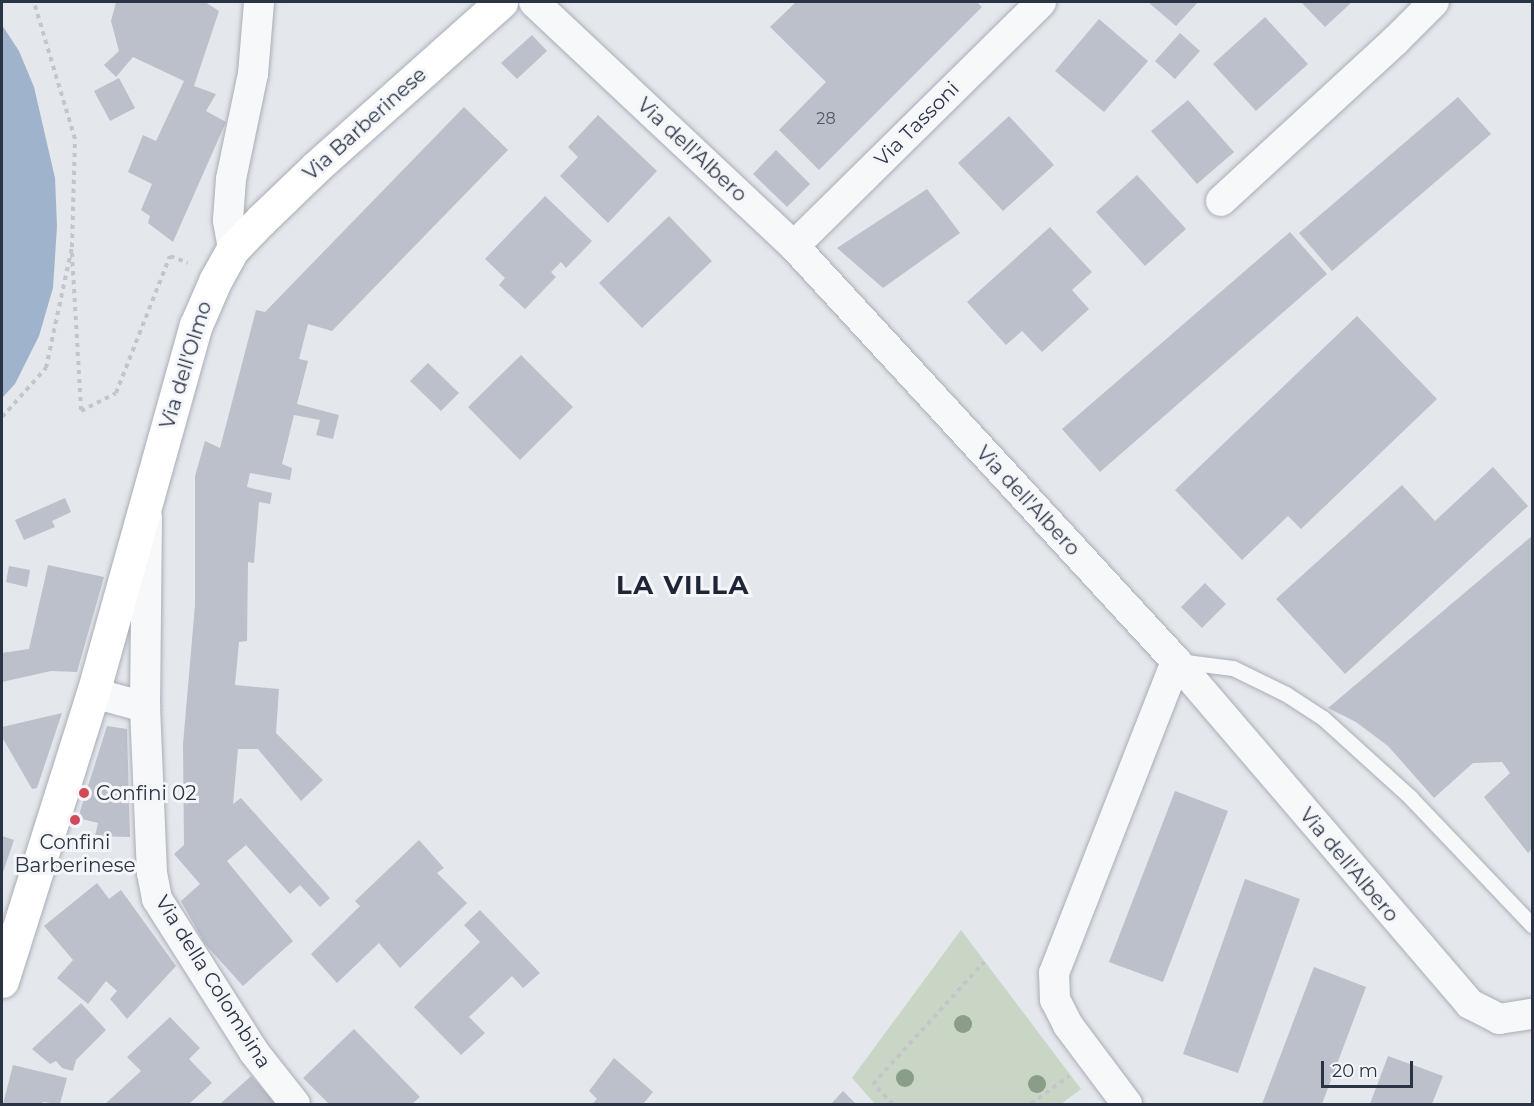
<!DOCTYPE html>
<style>
body{margin:0}
#map{position:relative;width:1534px;height:1106px;overflow:hidden;background:#e4e7ec;font-family:Montserrat,sans-serif}
div>[style]{position:absolute}
[style*='--x']{left:calc(var(--x)*1px);top:calc(var(--y)*1px);width:calc(var(--w)*1px);rotate:calc(var(--a)*1deg)}
.green>*{inset:0;background:#c9d6c5}
.water>*{inset:0;background:#9fb4cc}
.building>*{inset:0;background:#bbc0ca}
.path>*{height:4px;margin-top:-2px;transform-origin:0;background:repeating-linear-gradient(90deg,#c2c5cb 0 4.5px,transparent 0 9px)}
.roads{filter:drop-shadow(0 0 2px #a9aeb7) drop-shadow(0 0 2px #a9aeb7)}
.service>*{height:15px;margin:-7.5px;padding:0 7.5px;transform-origin:7.5px;border-radius:7.5px;background:#f7f8fa}
.minor>*{height:30px;margin:-15px;padding:0 15px;transform-origin:15px;border-radius:15px;background:#f7f8fa}
.primary>*{height:33px;margin:-16.5px;padding:0 16.5px;transform-origin:16.5px;border-radius:16.5px;background:#fff}
.trees>*{width:18px;height:18px;margin:-9px;border-radius:50%;background:#899d89}
.dots>*{width:16px;height:16px;translate:-50% -50%;box-sizing:border-box;border:3px solid #f4f6f9;border-radius:50%}
span{translate:-50% -50%;white-space:nowrap;text-align:center;line-height:1.15;-webkit-text-stroke:6px #f4f6f9;paint-order:stroke}
.number-label{font-size:16px;color:#4f5766}
.number-label span{-webkit-text-stroke-width:0}
.street-label{font-size:20px;color:#2b3445}
.poi-label{font-size:20px;color:#2b3445}
.left{translate:0 -50%;text-align:left}
.district-label{font-size:26px;color:#1d2536;font-weight:700;letter-spacing:1.5px}
.frame{position:absolute;inset:0;border:3px solid #2b3445;pointer-events:none}
.scale{position:absolute;left:1321px;top:1061px;width:92px;height:27px;box-sizing:border-box;border:3px solid #2b3445;border-top:0;padding-left:8px;font-size:18px;line-height:21px;white-space:nowrap;color:#2b3445;-webkit-text-stroke:4px #f4f6f9;paint-order:stroke}
</style>
<div id="map">
<div class="green">
<i style="clip-path:polygon(961px 930px,1081px 1089px,1061px 1104px,875px 1104px,852px 1078px)"></i>
</div>
<div class="water">
<i style="clip-path:polygon(2px 25px,19px 51px,34px 87px,55px 178px,57px 226px,53px 288px,39px 336px,15px 384px,2px 398px)"></i>
</div>
<div class="building">
<i style="clip-path:polygon(116px 2px,205px 2px,219px 11px,194px 86px,216px 94px,206px 111px,226px 122px,173px 242px,148px 223px,150px 216px,141px 210px,152px 184px,128px 172px,143px 135px,156px 141px,184px 81px,133px 57px,116px 77px,104px 65px,119px 51px,111px 21px)"></i>
<i style="clip-path:polygon(796px 2px,977px 2px,982px 7px,819px 170px,779px 130px,826px 82px,770px 27px)"></i>
<i style="clip-path:polygon(1148px 2px,1198px 2px,1176px 26px)"></i>
<i style="clip-path:polygon(1301px 2px,1352px 2px,1325px 27px)"></i>
<i style="clip-path:polygon(1265px 17px,1308px 64px,1256px 111px,1213px 64px)"></i>
<i style="clip-path:polygon(1099px 19px,1148px 61px,1104px 112px,1055px 71px)"></i>
<i style="clip-path:polygon(1180px 33px,1200px 51px,1175px 79px,1155px 61px)"></i>
<i style="clip-path:polygon(532px 35px,547px 51px,517px 79px,501px 63px)"></i>
<i style="clip-path:polygon(119px 78px,135px 108px,110px 121px,94px 91px)"></i>
<i style="clip-path:polygon(1458px 97px,1491px 134px,1332px 271px,1299px 233px)"></i>
<i style="clip-path:polygon(1188px 100px,1234px 152px,1197px 184px,1151px 131px)"></i>
<i style="clip-path:polygon(464px 107px,508px 150px,332px 331px,308px 324px,299px 359px,308px 361px,297px 404px,339px 415px,333px 439px,316px 435px,320px 420px,294px 415px,282px 464px,292px 468px,290px 480px,250px 473px,247px 487px,272px 493px,270px 504px,259px 502px,254px 563px,248px 562px,247px 641px,239px 642px,235px 685px,279px 689px,276px 733px,323px 780px,301px 801px,258px 749px,238px 749px,233px 804px,241px 798px,330px 898px,320px 907px,300px 885px,290px 894px,246px 845px,227px 861px,293px 941px,243px 986px,205px 944px,181px 901px,200px 884px,174px 854px,184px 845px,183px 744px,195px 605px,195px 476px,205px 441px,220px 448px,256px 310px,265px 312px)"></i>
<i style="clip-path:polygon(598px 115px,657px 171px,608px 223px,560px 176px,578px 157px,568px 147px)"></i>
<i style="clip-path:polygon(1009px 116px,1054px 165px,1003px 211px,958px 163px)"></i>
<i style="clip-path:polygon(776px 150px,810px 184px,787px 207px,753px 174px)"></i>
<i style="clip-path:polygon(1137px 175px,1186px 229px,1145px 266px,1096px 212px)"></i>
<i style="clip-path:polygon(927px 189px,960px 233px,883px 288px,837px 248px)"></i>
<i style="clip-path:polygon(545px 196px,592px 241px,566px 268px,561px 262px,551px 272px,556px 277px,525px 309px,499px 285px,505px 278px,485px 259px)"></i>
<i style="clip-path:polygon(669px 216px,712px 261px,642px 328px,599px 283px)"></i>
<i style="clip-path:polygon(1050px 227px,1092px 272px,1072px 290px,1089px 309px,1042px 352px,1022px 331px,1006px 345px,967px 302px)"></i>
<i style="clip-path:polygon(1290px 232px,1327px 274px,1100px 472px,1062px 429px)"></i>
<i style="clip-path:polygon(1357px 316px,1437px 399px,1301px 529px,1288px 516px,1242px 560px,1175px 490px)"></i>
<i style="clip-path:polygon(521px 355px,573px 407px,520px 460px,468px 407px)"></i>
<i style="clip-path:polygon(428px 363px,459px 393px,441px 411px,410px 381px)"></i>
<i style="clip-path:polygon(1493px 467px,1528px 506px,1345px 674px,1276px 599px,1402px 485px,1435px 521px)"></i>
<i style="clip-path:polygon(65px 498px,71px 512px,52px 521px,55px 527px,24px 540px,15px 520px)"></i>
<i style="clip-path:polygon(1532px 536px,1532px 849px,1528px 853px,1484px 797px,1510px 773px,1502px 762px,1473px 763px,1434px 798px,1388px 746px,1356px 722px,1328px 708px)"></i>
<i style="clip-path:polygon(48px 565px,104px 577px,77px 672px,51px 671px,2px 682px,2px 653px,29px 649px)"></i>
<i style="clip-path:polygon(9px 566px,30px 570px,27px 587px,6px 582px)"></i>
<i style="clip-path:polygon(1205px 583px,1226px 604px,1202px 628px,1181px 607px)"></i>
<i style="clip-path:polygon(62px 713px,37px 788px,32px 789px,2px 737px,2px 727px)"></i>
<i style="clip-path:polygon(107px 726px,127px 729px,130px 837px,95px 836px,98px 823px,78px 818px)"></i>
<i style="clip-path:polygon(1175px 791px,1228px 811px,1163px 982px,1109px 962px)"></i>
<i style="clip-path:polygon(2px 836px,14px 840px,2px 875px)"></i>
<i style="clip-path:polygon(419px 840px,444px 868px,437px 873px,467px 903px,400px 968px,379px 943px,337px 983px,311px 954px,360px 906px,355px 901px)"></i>
<i style="clip-path:polygon(1245px 879px,1300px 899px,1238px 1073px,1183px 1054px)"></i>
<i style="clip-path:polygon(97px 883px,109px 899px,121px 890px,176px 966px,127px 1019px,110px 999px,117px 991px,106px 981px,88px 1004px,57px 978px,73px 960px,44px 926px)"></i>
<i style="clip-path:polygon(480px 910px,540px 973px,523px 988px,512px 976px,469px 1017px,485px 1033px,461px 1055px,414px 1007px,480px 942px,464px 925px)"></i>
<i style="clip-path:polygon(1314px 967px,1366px 987px,1322px 1104px,1262px 1104px)"></i>
<i style="clip-path:polygon(81px 1003px,106px 1030px,76px 1060px,73px 1071px,62px 1068px,56px 1061px,50px 1064px,32px 1049px)"></i>
<i style="clip-path:polygon(170px 1017px,200px 1048px,189px 1059px,212px 1083px,189px 1104px,105px 1104px,141px 1071px,127px 1057px)"></i>
<i style="clip-path:polygon(354px 1029px,420px 1097px,412px 1104px,329px 1104px,303px 1078px)"></i>
<i style="clip-path:polygon(1388px 1056px,1443px 1076px,1432px 1104px,1370px 1104px)"></i>
<i style="clip-path:polygon(614px 1058px,653px 1092px,643px 1104px,592px 1104px,597px 1099px,589px 1091px)"></i>
<i style="clip-path:polygon(13px 1065px,67px 1078px,60px 1104px,43px 1102px,42px 1104px,3px 1104px)"></i>
<i style="clip-path:polygon(251px 1076px,276px 1104px,220px 1104px)"></i>
<i style="clip-path:polygon(843px 1091px,856px 1104px,831px 1104px)"></i>
</div>
<div class="path">
<i style="--x:72;--y:253;--w:158;--a:86.7"></i>
<i style="--x:81;--y:411;--w:39;--a:-27"></i>
<i style="--x:116;--y:393;--w:147;--a:-68.5"></i>
<i style="--x:170;--y:256;--w:19;--a:21"></i>
<i style="--x:2;--y:417;--w:66;--a:-48.1"></i>
<i style="--x:46;--y:368;--w:124;--a:-77.9"></i>
<i style="--x:72;--y:247;--w:108;--a:-88.4"></i>
<i style="--x:75;--y:139;--w:143;--a:-106.7"></i>
<i style="--x:893;--y:1104;--w:28;--a:-135"></i>
<i style="--x:873;--y:1084;--w:165;--a:-47.7"></i>
<i style="--x:1031;--y:1104;--w:47;--a:-36.4"></i>
</div>
<div class="roads">
<div class="service">
<i style="--x:1178;--y:661;--w:55;--a:7.3"></i>
<i style="--x:1233;--y:668;--w:59;--a:26.1"></i>
<i style="--x:1286;--y:694;--w:44;--a:33"></i>
<i style="--x:1323;--y:718;--w:118;--a:42.2"></i>
<i style="--x:1410;--y:797;--w:177;--a:46.4"></i>
</div>
<div class="minor">
<i style="--x:534;--y:2;--w:357;--a:43.2"></i>
<i style="--x:794;--y:246;--w:564;--a:47.37"></i>
<i style="--x:1176;--y:661;--w:452;--a:49.4"></i>
<i style="--x:1470;--y:1004;--w:33;--a:27"></i>
<i style="--x:1499;--y:1019;--w:33;--a:-9"></i>
<i style="--x:1221;--y:201;--w:236;--a:-42.6"></i>
<i style="--x:1395;--y:41;--w:55;--a:-45"></i>
<i style="--x:794;--y:246;--w:347;--a:-44.6"></i>
<i style="--x:233;--y:249;--w:29;--a:-100"></i>
<i style="--x:228;--y:220;--w:41;--a:-85.8"></i>
<i style="--x:231;--y:179;--w:107;--a:-78.2"></i>
<i style="--x:253;--y:74;--w:72;--a:-85.2"></i>
<i style="--x:147;--y:517;--w:190;--a:90.6"></i>
<i style="--x:145;--y:707;--w:166;--a:87.6"></i>
<i style="--x:152;--y:873;--w:26;--a:79"></i>
<i style="--x:157;--y:899;--w:181;--a:57.6"></i>
<i style="--x:254;--y:1052;--w:66;--a:51.7"></i>
<i style="--x:93;--y:693;--w:54;--a:15.1"></i>
<i style="--x:1127;--y:1104;--w:99;--a:-126.8"></i>
<i style="--x:1068;--y:1025;--w:28;--a:-117"></i>
<i style="--x:1055;--y:1000;--w:27;--a:-92"></i>
<i style="--x:1054;--y:973;--w:335;--a:-68.6"></i>
</div>
<div class="primary">
<i style="--x:2;--y:981;--w:302;--a:-72.5"></i>
<i style="--x:93;--y:693;--w:382;--a:-74.4"></i>
<i style="--x:196;--y:325;--w:48;--a:-66.6"></i>
<i style="--x:215;--y:281;--w:37;--a:-61"></i>
<i style="--x:233;--y:249;--w:40;--a:-46"></i>
<i style="--x:261;--y:220;--w:76;--a:-43.9"></i>
<i style="--x:316;--y:167;--w:248;--a:-41.7"></i>
</div>
</div>
<div class="trees">
<i style="left:963px;top:1024px"></i>
<i style="left:905px;top:1078px"></i>
<i style="left:1037px;top:1084px"></i>
</div>
<div class="dots">
<i style="left:84px;top:793px;background:#d1495b"></i>
<i style="left:75px;top:820px;background:#d1495b"></i>
</div>
<div class="number-label">
<span style="left:826px;top:119px">28</span>
</div>
<div class="street-label">
<span style="left:365px;top:124px;rotate:-42deg">Via Barberinese</span>
<span style="left:917px;top:124px;rotate:-45deg">Via Tassoni</span>
<span style="left:692px;top:150px;rotate:43deg">Via dell'Albero</span>
<span style="left:186px;top:365px;rotate:-73deg">Via dell'Olmo</span>
<span style="left:1028px;top:501px;rotate:47deg">Via dell'Albero</span>
<span style="left:1349px;top:865px;rotate:50deg">Via dell'Albero</span>
<span style="left:213px;top:982px;rotate:58deg">Via della Colombina</span>
</div>
<div class="poi-label">
<span class="left" style="left:96px;top:793px">Confini 02</span>
<span style="left:75px;top:854px">Confini<br>Barberinese</span>
</div>
<div class="district-label">
<span style="left:683px;top:586px">LA VILLA</span>
</div>
<div class="frame"></div>
<div class="scale">20 m</div>
</div>
